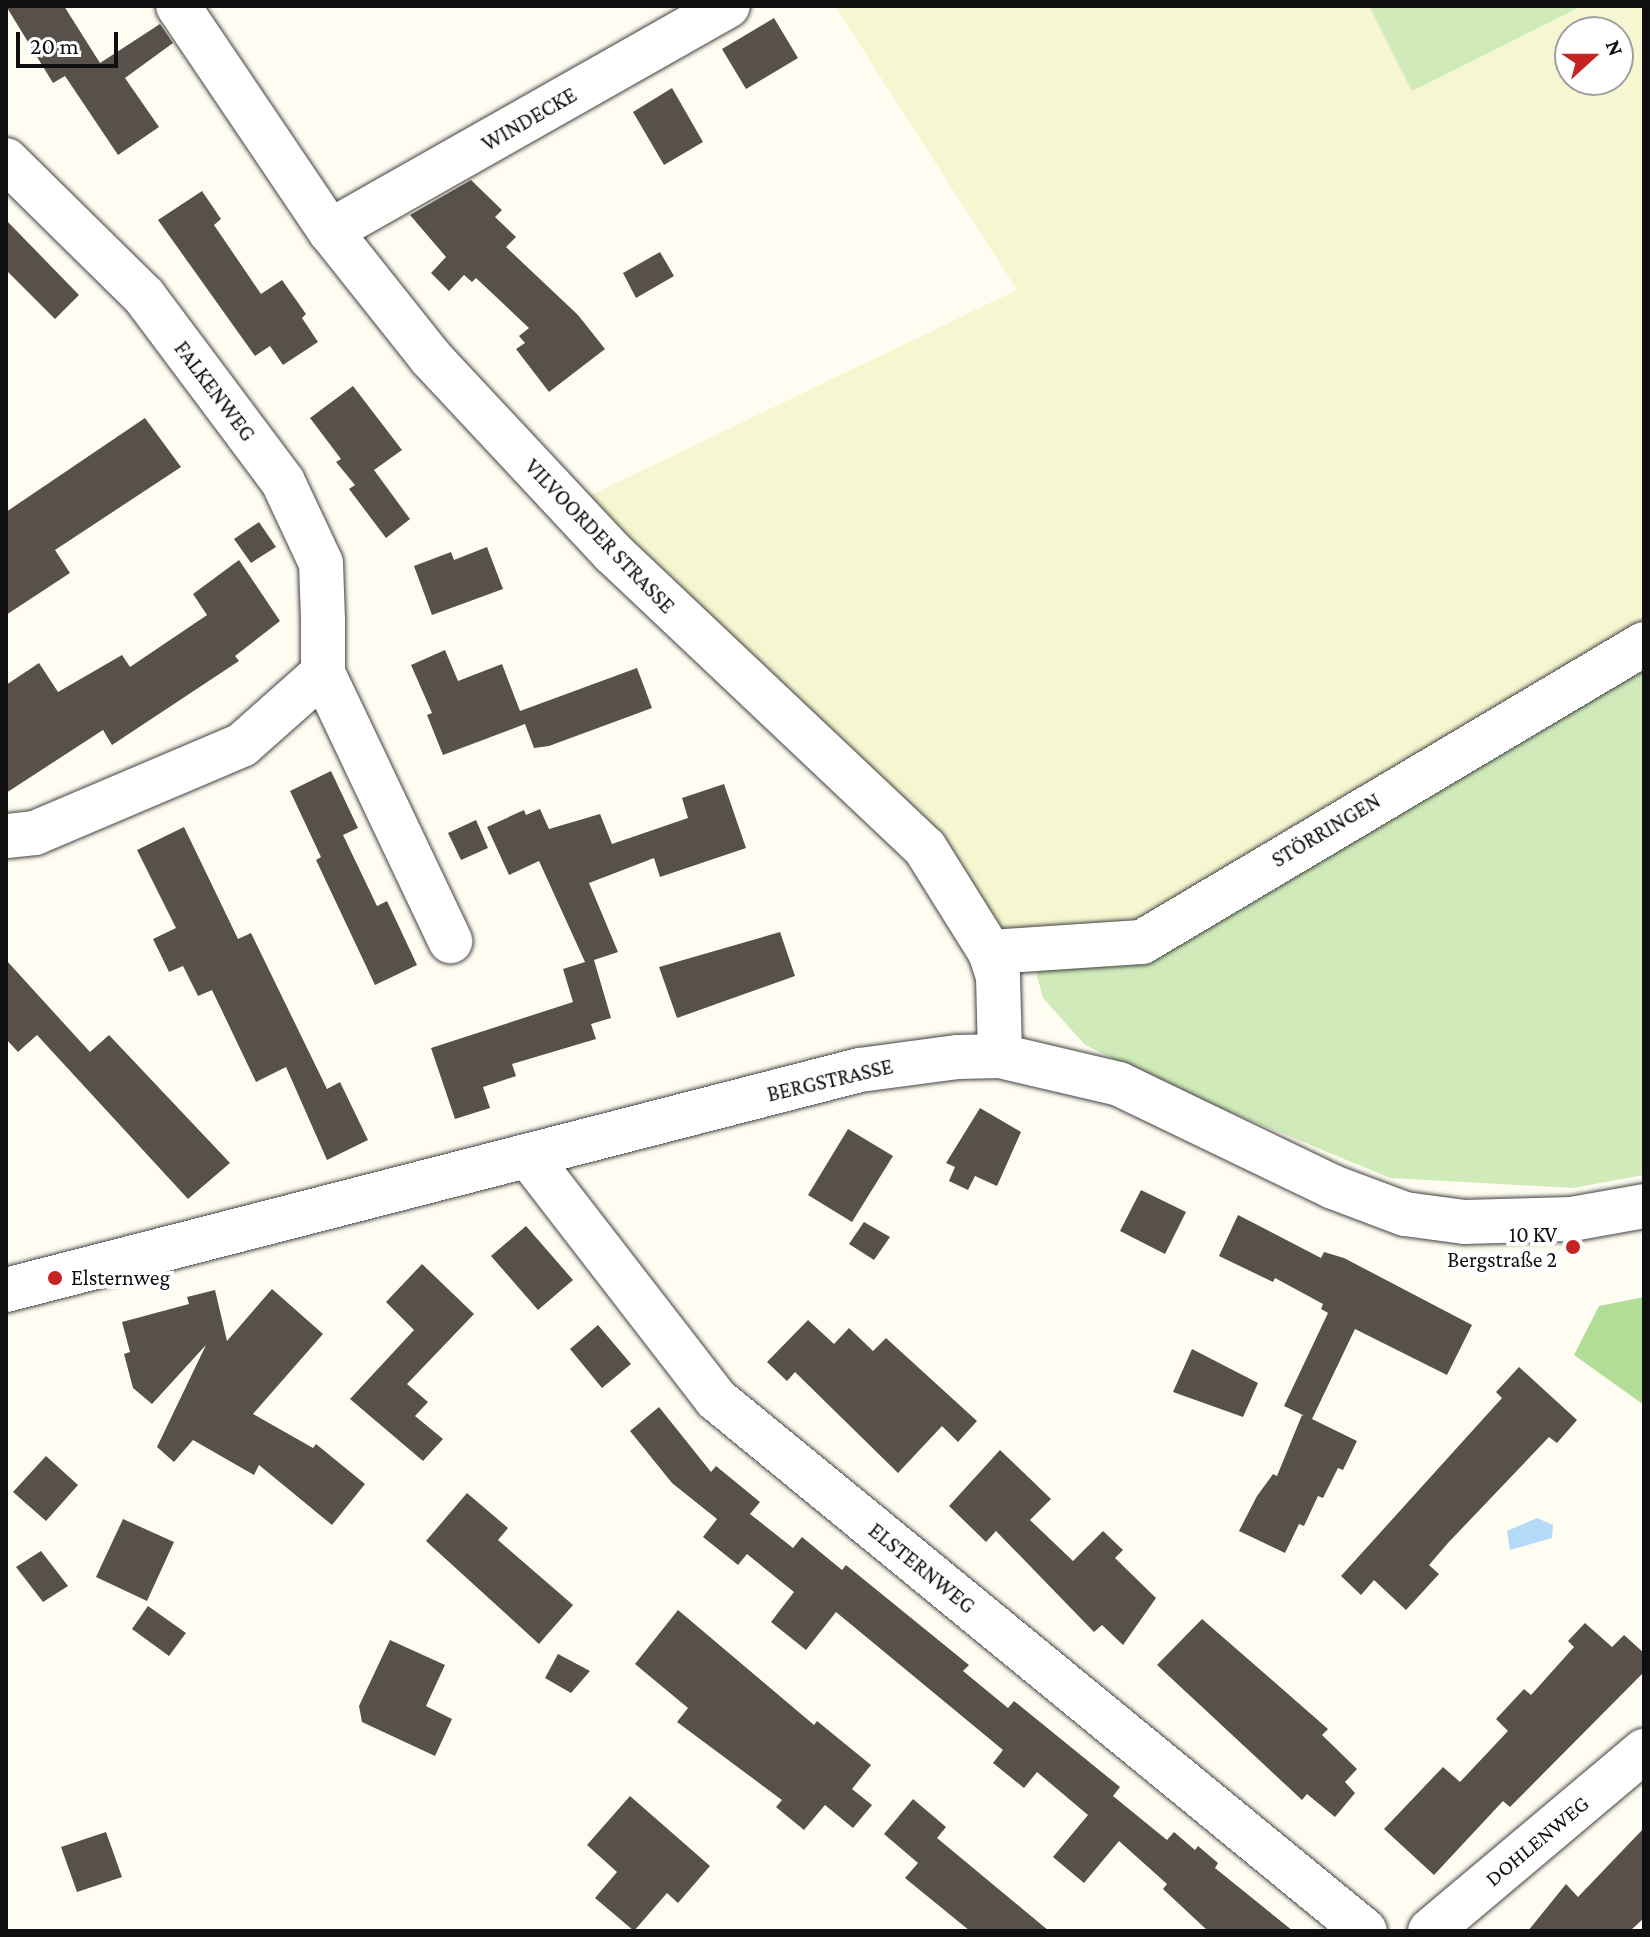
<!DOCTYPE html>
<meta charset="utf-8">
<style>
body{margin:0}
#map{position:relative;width:1650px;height:1937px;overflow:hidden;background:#fffdf1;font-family:"Crimson Pro",serif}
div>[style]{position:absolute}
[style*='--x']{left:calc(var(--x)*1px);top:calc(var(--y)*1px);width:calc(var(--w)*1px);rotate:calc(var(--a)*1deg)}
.farmland>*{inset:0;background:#f6f6d0}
.green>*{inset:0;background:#d0ebb9}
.forest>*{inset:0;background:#b2dd97}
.water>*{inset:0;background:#b4daf8}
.building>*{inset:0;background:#58514b}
.roads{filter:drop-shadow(0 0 2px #424242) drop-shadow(0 0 2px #424242)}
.minor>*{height:44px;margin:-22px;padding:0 22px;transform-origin:22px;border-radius:22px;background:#fff}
.dots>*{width:22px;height:22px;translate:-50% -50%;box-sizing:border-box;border:4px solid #fff;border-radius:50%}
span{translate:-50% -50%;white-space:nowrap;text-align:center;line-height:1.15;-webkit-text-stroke:8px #fff;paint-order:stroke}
.street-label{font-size:22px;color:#0f0f0f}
.poi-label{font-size:22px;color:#0f0f0f}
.right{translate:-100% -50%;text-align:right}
.left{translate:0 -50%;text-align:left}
.frame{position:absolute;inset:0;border:8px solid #0f0f0f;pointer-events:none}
.north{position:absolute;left:1554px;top:16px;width:80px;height:80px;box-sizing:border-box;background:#fff;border:2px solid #9f9f9f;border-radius:50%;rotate:69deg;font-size:22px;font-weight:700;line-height:32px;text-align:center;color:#0f0f0f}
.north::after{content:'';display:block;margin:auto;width:28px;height:36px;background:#c52421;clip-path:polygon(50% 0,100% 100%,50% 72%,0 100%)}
.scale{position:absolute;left:16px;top:32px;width:102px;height:36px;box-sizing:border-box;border:4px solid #0f0f0f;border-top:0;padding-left:10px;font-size:24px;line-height:28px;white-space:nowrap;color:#0f0f0f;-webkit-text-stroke:6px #fff;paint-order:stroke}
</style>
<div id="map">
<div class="farmland">
<i style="clip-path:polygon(evenodd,835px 6px,1369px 6px,1412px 90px,1582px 6px,1644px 6px,1644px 639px,1141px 937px,995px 940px,581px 500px,1017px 290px,835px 6px,1570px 32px,1618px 32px,1618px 80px,1570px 80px,1570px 32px)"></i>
</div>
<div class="green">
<i style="clip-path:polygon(1369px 6px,1582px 6px,1412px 91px)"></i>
<i style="clip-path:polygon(1644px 661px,1644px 1175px,1573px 1188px,1390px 1178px,1187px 1094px,1085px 1045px,1043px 998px,1035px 968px,1152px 961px)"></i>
</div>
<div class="forest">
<i style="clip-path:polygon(1644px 1297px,1644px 1405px,1574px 1355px,1599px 1306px)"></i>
</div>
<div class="water">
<i style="clip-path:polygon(1537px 1518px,1553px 1525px,1552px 1538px,1510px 1550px,1507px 1531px)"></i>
</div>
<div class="building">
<i style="clip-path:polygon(6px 6px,64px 6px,100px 63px,160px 24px,173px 43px,125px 78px,159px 127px,118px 155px,65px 76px,53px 83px)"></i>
<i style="clip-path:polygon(774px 18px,798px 58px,746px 89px,722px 49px)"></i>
<i style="clip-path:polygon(672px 88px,703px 142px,664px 165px,633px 112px)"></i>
<i style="clip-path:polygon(471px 180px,502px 210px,495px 217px,516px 237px,506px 247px,578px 315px,605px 349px,549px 392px,516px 349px,525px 343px,519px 336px,529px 328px,476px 278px,472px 282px,464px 275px,449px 291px,431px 273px,446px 257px,410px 215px)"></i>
<i style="clip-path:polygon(202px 191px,221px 219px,214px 225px,261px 294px,282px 280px,306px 314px,302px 318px,318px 342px,283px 365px,270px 346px,255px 356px,158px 220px)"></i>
<i style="clip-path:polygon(6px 220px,79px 295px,55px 319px,6px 270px)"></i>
<i style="clip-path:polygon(660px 252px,674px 276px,636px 298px,623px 273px)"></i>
<i style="clip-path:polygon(353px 386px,402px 450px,374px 470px,410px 519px,386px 538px,349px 489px,355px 485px,336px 462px,341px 459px,310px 418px)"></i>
<i style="clip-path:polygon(145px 418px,181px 467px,55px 550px,70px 573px,6px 615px,6px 512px)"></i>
<i style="clip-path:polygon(259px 522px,276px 547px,251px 563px,234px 539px)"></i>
<i style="clip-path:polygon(487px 547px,503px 589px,432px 615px,414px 566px,451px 552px,454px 560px)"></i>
<i style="clip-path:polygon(239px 560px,280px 621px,235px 656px,239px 661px,112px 745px,103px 730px,6px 793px,6px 685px,39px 663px,58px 692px,122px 655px,130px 667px,207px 615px,193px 594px)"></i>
<i style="clip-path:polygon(445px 650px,458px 681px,502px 664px,520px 711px,637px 668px,652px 708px,549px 746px,534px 748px,525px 724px,443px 755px,427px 715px,432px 713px,411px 665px)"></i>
<i style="clip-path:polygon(331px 771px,358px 828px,343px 835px,377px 906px,387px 901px,417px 965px,375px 985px,316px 860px,321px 857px,290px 791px)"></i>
<i style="clip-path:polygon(724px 784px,746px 848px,660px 877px,654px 858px,589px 883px,618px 952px,594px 960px,611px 1018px,591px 1024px,596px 1039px,512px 1064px,516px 1076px,483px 1087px,490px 1108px,455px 1119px,431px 1048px,573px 1002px,563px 969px,585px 962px,539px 861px,509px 875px,487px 827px,524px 810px,526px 815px,540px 809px,549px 829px,600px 814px,612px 844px,688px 818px,682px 798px)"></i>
<i style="clip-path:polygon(476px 820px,488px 848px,461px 860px,448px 833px)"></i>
<i style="clip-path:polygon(184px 827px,238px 939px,251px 933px,327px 1089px,340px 1082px,368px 1140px,327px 1160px,286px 1067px,256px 1082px,212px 990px,198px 996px,183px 966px,169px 972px,153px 939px,176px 928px,137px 850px)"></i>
<i style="clip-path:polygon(780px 932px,795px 976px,677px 1018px,659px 967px)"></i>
<i style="clip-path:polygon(6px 960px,90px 1052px,109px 1035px,230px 1163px,188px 1199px,37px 1035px,18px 1052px,6px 1039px)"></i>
<i style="clip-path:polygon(980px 1108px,1021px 1132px,997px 1186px,975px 1176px,968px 1190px,949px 1181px,955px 1167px,946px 1163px)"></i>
<i style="clip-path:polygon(848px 1129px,893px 1156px,852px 1222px,808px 1195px)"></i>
<i style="clip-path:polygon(1141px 1190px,1186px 1212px,1165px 1254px,1120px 1231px)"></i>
<i style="clip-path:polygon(1238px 1215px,1321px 1258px,1324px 1252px,1344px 1258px,1472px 1325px,1447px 1375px,1355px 1329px,1312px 1419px,1357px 1441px,1343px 1470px,1338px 1468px,1323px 1498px,1318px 1496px,1304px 1526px,1299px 1524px,1285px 1553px,1239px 1531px,1257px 1496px,1273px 1474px,1277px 1476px,1302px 1415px,1307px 1417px,1284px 1406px,1328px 1313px,1321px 1309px,1323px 1304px,1275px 1278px,1273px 1282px,1219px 1256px)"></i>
<i style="clip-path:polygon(864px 1222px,890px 1237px,874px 1260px,849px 1244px)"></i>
<i style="clip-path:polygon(526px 1226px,573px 1280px,538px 1310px,491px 1256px)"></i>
<i style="clip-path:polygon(422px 1264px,474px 1314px,407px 1384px,428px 1402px,415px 1416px,443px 1439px,423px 1461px,350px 1399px,414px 1330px,386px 1302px)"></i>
<i style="clip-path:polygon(272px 1289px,323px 1334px,253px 1414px,313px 1448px,316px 1444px,365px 1484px,332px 1525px,259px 1465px,254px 1475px,193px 1440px,174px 1462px,157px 1447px,206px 1345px,152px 1404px,133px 1388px,124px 1354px,130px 1352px,122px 1322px,189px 1304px,187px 1297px,215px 1290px,227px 1341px)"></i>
<i style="clip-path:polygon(808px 1320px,834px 1344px,849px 1328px,873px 1351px,886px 1338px,977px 1421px,958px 1442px,942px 1426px,898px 1473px,795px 1372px,787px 1381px,767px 1362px)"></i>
<i style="clip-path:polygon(598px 1325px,631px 1364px,602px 1388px,570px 1349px)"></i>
<i style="clip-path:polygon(1192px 1349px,1258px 1383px,1243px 1417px,1173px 1392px)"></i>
<i style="clip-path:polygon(1519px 1367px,1577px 1420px,1557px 1443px,1549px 1437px,1448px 1543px,1429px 1565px,1439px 1574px,1406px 1610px,1374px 1580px,1361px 1595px,1341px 1576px,1502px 1398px,1496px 1392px)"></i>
<i style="clip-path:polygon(659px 1407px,711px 1472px,716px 1466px,760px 1502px,750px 1514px,793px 1548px,802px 1537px,842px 1570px,846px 1565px,969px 1665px,963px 1671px,1008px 1708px,1014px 1701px,1120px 1787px,1113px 1796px,1167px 1840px,1174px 1832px,1195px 1850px,1198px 1846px,1218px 1863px,1215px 1868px,1293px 1931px,1208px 1931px,1163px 1889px,1167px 1884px,1119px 1841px,1084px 1883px,1053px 1857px,1088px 1815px,1037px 1772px,1024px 1788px,993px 1763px,1003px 1750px,836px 1612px,806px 1650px,771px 1622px,794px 1592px,747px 1554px,738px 1565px,703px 1537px,717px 1519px,672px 1483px,630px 1431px)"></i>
<i style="clip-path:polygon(1000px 1450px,1051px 1499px,1030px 1520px,1073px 1561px,1103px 1531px,1123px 1550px,1115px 1558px,1156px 1598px,1123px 1645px,1102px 1625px,1094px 1632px,996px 1531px,986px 1542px,949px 1506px)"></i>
<i style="clip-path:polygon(46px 1456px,78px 1485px,46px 1521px,13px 1492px)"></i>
<i style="clip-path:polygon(467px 1493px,508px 1528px,498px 1540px,573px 1605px,539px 1644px,426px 1541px)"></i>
<i style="clip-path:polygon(123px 1519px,174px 1542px,147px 1601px,96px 1577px)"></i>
<i style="clip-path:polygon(41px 1551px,68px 1586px,43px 1602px,16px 1567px)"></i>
<i style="clip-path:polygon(148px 1606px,186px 1633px,169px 1656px,132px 1629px)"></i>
<i style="clip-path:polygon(678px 1610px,814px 1725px,817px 1721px,871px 1765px,852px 1789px,872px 1805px,853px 1828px,825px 1805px,804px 1830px,776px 1807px,782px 1800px,677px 1722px,688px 1708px,635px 1664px)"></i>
<i style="clip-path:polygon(1202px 1619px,1328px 1729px,1322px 1735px,1357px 1769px,1345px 1782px,1355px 1793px,1335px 1817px,1307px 1794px,1302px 1800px,1157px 1665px)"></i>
<i style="clip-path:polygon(1585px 1623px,1612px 1647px,1624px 1635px,1644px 1653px,1644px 1672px,1510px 1807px,1503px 1801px,1434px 1875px,1384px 1829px,1443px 1767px,1460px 1782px,1508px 1731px,1496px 1719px,1524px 1689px,1531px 1695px,1574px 1647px,1568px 1641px)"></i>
<i style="clip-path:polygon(390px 1640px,445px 1665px,426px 1706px,452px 1719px,435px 1756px,362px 1722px,359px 1706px)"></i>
<i style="clip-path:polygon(558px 1654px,590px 1671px,571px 1693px,545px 1678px)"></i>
<i style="clip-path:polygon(630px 1796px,710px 1866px,678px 1903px,667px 1893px,634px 1931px,595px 1898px,617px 1872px,587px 1845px)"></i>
<i style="clip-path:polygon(913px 1799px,946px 1827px,937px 1838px,1049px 1931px,970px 1931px,905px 1878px,918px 1863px,884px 1834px)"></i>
<i style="clip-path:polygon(1644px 1828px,1644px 1918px,1630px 1931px,1528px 1931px,1566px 1884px,1578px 1897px)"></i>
<i style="clip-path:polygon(106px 1832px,122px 1877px,77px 1892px,61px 1847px)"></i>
</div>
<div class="roads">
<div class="minor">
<i style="--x:178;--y:6;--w:272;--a:56"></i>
<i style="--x:330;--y:231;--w:162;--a:51.5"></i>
<i style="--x:431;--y:358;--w:267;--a:47"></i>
<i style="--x:613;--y:553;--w:429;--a:43.4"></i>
<i style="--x:925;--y:848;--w:123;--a:58"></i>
<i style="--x:990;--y:952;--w:26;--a:72"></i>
<i style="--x:998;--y:977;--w:79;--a:88.5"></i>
<i style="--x:6;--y:160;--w:194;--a:44.6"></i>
<i style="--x:144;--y:296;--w:232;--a:53.2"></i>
<i style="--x:283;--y:482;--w:89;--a:64.9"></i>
<i style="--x:321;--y:563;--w:57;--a:88"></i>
<i style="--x:323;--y:620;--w:53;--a:90"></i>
<i style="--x:323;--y:673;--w:108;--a:138.4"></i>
<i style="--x:242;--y:745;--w:225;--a:157"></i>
<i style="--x:35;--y:833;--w:29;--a:174"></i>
<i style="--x:330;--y:231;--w:457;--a:-29.5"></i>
<i style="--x:323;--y:673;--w:297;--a:64.6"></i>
<i style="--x:990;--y:952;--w:152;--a:-3.8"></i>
<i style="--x:1142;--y:942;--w:584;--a:-30.69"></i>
<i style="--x:529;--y:1157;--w:306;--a:52.3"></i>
<i style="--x:716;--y:1399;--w:839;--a:39.34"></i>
<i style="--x:6;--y:1290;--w:882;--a:-14.45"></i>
<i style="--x:860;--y:1070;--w:99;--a:-7.6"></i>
<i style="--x:958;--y:1057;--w:42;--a:-1.4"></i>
<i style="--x:1000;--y:1056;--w:122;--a:13.2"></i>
<i style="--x:1119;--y:1084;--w:237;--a:25.7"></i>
<i style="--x:1333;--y:1187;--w:77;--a:20.6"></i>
<i style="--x:1405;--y:1214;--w:60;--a:7.7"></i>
<i style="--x:1464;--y:1222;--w:108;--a:-1.6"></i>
<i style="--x:1572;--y:1219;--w:73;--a:-10.2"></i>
<i style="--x:1430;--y:1931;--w:280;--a:-40.1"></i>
</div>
</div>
<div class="dots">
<i style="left:1573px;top:1247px;background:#c52421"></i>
<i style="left:55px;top:1278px;background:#c52421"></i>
</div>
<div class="street-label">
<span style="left:529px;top:119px;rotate:-30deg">WINDECKE</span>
<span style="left:215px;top:391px;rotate:53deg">FALKENWEG</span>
<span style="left:600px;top:536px;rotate:46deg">VILVOORDER STRASSE</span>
<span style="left:1326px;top:830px;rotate:-31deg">STÖRRINGEN</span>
<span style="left:830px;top:1080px;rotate:-13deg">BERGSTRASSE</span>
<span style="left:922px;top:1568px;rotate:39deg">ELSTERNWEG</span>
<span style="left:1537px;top:1841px;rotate:-40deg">DOHLENWEG</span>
</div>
<div class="poi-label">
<span class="right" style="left:1557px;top:1247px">10 KV<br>Bergstraße 2</span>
<span class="left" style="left:71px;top:1278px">Elsternweg</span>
</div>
<div class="frame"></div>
<div class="north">N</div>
<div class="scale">20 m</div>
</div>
